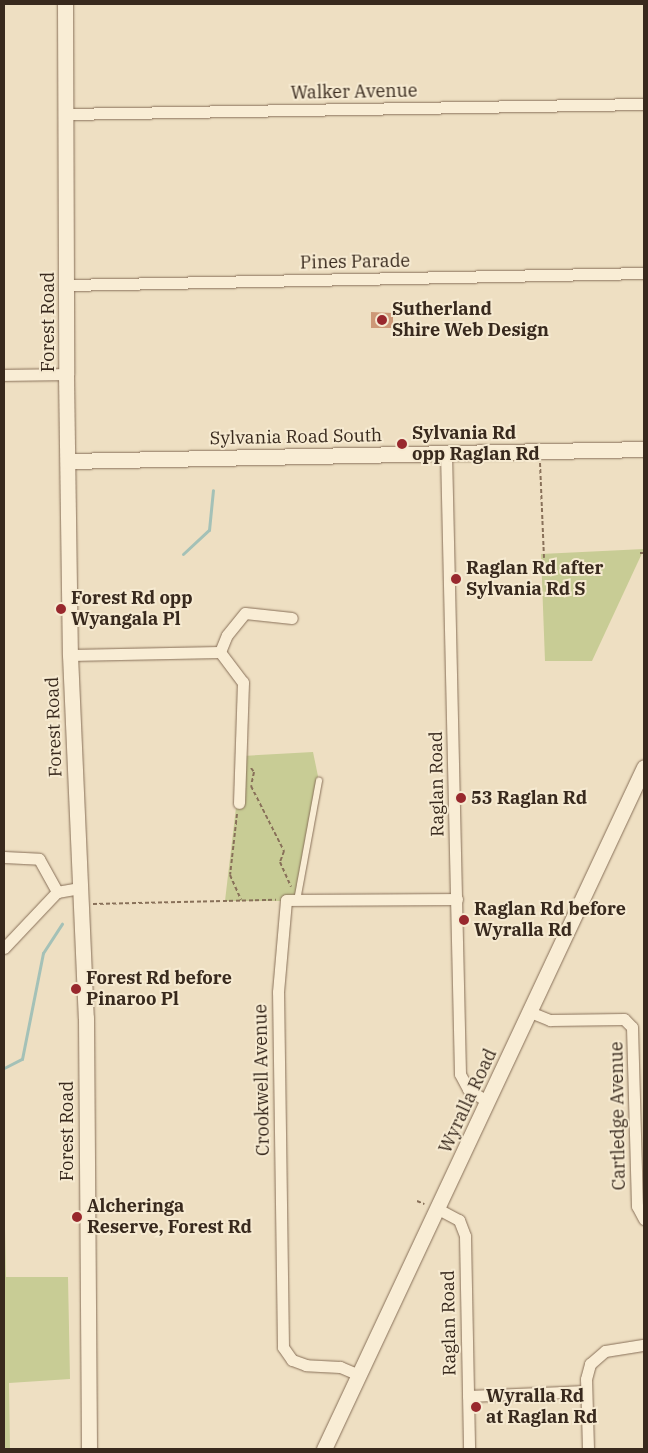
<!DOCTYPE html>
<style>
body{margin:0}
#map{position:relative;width:648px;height:1453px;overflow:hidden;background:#eedfc2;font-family:"IBM Plex Serif",serif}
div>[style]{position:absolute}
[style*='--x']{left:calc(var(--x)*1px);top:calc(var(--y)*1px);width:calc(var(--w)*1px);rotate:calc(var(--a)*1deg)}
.green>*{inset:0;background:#c8cc95}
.stream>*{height:3px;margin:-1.5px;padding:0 1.5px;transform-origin:1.5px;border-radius:1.5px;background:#a4c1b7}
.building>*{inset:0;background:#cd9877}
.path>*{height:2px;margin-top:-1px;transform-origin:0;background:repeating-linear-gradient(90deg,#887059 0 4px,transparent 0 6.5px)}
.roads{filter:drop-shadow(0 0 1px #887059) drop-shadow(0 0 1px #887059)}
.service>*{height:5.5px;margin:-2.75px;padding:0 2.75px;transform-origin:2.75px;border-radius:2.75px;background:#f9edd5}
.minor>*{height:11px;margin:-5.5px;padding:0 5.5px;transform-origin:5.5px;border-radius:5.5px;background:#f9edd5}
.tertiary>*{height:15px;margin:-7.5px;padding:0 7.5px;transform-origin:7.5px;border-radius:7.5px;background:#f9edd5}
.dots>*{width:14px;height:14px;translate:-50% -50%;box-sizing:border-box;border:2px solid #f6ead1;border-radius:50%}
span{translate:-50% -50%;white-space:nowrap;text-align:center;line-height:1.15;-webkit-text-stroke:4px #f6ead1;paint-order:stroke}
.street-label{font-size:18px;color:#38291d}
.poi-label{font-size:18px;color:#38291d;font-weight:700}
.left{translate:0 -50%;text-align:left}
.frame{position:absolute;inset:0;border:5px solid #38291d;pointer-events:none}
</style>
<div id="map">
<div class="green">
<i style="clip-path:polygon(644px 549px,592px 661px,545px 661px,541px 554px)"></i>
<i style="clip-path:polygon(313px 752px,319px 781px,297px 901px,225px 901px,242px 756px)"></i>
<i style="clip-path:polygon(4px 1179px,6px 1277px,68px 1277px,70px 1379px,9px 1383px,10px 1449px,4px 1449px)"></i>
</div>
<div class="stream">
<i style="--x:183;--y:554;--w:35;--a:-43"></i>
<i style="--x:209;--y:530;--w:40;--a:-84.3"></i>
<i style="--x:4;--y:1068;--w:20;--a:-27"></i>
<i style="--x:22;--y:1059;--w:108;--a:-78.8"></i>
<i style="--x:43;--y:953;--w:35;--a:-57"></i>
</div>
<div class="building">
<i style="clip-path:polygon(371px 312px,393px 313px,393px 328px,371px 328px)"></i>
</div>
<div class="path">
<i style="--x:540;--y:463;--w:95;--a:87.6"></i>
<i style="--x:640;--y:553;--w:4;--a:0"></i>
<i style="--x:251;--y:768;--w:5;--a:53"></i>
<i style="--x:254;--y:772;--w:14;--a:102"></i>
<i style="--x:251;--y:786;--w:73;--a:63.1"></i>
<i style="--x:284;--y:851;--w:12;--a:110"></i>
<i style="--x:280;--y:862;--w:27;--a:66"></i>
<i style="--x:237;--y:814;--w:61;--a:96.5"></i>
<i style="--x:230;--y:875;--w:27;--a:66"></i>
<i style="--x:93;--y:904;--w:183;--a:-1.3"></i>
<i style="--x:417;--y:1201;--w:8;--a:23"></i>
</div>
<div class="roads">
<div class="service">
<i style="--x:297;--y:901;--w:122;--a:-79.6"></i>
</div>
<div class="minor">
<i style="--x:65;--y:114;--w:579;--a:-0.99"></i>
<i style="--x:67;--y:285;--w:577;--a:-1.19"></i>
<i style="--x:4;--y:375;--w:62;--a:-0.9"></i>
<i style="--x:446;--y:452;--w:622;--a:88.71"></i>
<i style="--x:460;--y:1074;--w:17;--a:62"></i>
<i style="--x:468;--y:1089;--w:24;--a:33"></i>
<i style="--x:220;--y:652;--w:18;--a:-68"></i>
<i style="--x:227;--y:635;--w:28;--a:-51"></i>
<i style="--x:245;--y:613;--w:47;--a:6.1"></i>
<i style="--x:70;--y:655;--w:150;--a:-1.1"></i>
<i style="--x:220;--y:652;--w:38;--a:53"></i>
<i style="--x:243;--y:682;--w:121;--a:91.9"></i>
<i style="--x:4;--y:857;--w:35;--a:3"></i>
<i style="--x:39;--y:859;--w:38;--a:61"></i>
<i style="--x:4;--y:948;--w:77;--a:-46.6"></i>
<i style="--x:57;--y:892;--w:23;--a:-10"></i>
<i style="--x:530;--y:1012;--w:22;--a:22"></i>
<i style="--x:550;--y:1020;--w:74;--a:-0.8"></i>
<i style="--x:624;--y:1019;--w:11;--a:45"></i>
<i style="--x:632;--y:1027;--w:179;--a:88.4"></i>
<i style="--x:637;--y:1206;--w:15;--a:62"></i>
<i style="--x:438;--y:1209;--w:24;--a:28"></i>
<i style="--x:459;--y:1220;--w:17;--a:69"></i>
<i style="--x:465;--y:1236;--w:213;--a:88.9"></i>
<i style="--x:359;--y:1375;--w:21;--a:-157"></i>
<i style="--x:340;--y:1367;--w:34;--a:-177"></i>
<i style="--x:306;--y:1365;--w:15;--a:-160"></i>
<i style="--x:292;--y:1360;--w:16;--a:-125"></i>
<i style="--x:283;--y:1347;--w:355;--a:-90.8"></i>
<i style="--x:278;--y:992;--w:92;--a:-85"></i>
<i style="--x:286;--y:900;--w:171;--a:-0.3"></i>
<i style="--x:468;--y:1396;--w:118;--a:-2.4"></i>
<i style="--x:588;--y:1449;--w:70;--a:-91.6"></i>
<i style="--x:586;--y:1379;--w:16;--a:-75"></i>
<i style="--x:590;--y:1364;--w:20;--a:-41"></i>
<i style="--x:605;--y:1351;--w:38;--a:-9"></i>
</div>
<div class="tertiary">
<i style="--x:65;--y:4;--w:370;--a:89.8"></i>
<i style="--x:66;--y:374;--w:281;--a:89.2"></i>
<i style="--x:70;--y:655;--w:363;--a:87.5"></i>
<i style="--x:86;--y:1018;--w:431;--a:89.6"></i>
<i style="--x:68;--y:461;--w:576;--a:-1.19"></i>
<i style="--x:324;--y:1449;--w:753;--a:-64.86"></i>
</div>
</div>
<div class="dots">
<i style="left:382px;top:320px;background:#98282d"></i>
<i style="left:402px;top:444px;background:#98282d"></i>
<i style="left:456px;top:579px;background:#98282d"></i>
<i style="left:61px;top:609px;background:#98282d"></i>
<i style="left:461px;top:798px;background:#98282d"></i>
<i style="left:464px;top:920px;background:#98282d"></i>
<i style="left:76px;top:989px;background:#98282d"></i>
<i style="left:77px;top:1217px;background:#98282d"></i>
<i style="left:476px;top:1407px;background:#98282d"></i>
</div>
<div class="street-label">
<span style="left:354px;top:92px;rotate:-1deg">Walker Avenue</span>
<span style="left:355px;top:262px;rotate:-1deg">Pines Parade</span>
<span style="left:48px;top:322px;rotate:-90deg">Forest Road</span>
<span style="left:296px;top:437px;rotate:-1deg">Sylvania Road South</span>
<span style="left:54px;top:727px;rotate:-92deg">Forest Road</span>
<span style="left:437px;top:784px;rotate:-91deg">Raglan Road</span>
<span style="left:262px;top:1080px;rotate:-91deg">Crookwell Avenue</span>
<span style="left:468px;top:1101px;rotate:-65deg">Wyralla Road</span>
<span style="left:618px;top:1116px;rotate:-91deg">Cartledge Avenue</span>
<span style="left:67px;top:1131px;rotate:-90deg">Forest Road</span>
<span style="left:449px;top:1323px;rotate:-91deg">Raglan Road</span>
</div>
<div class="poi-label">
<span class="left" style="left:392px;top:320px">Sutherland<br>Shire Web Design</span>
<span class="left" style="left:412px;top:444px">Sylvania Rd<br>opp Raglan Rd</span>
<span class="left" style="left:466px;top:579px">Raglan Rd after<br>Sylvania Rd S</span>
<span class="left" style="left:71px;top:609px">Forest Rd opp<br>Wyangala Pl</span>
<span class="left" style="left:471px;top:798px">53 Raglan Rd</span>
<span class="left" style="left:474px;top:920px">Raglan Rd before<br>Wyralla Rd</span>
<span class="left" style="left:86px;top:989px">Forest Rd before<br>Pinaroo Pl</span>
<span class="left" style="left:87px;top:1217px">Alcheringa<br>Reserve, Forest Rd</span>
<span class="left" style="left:486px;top:1407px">Wyralla Rd<br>at Raglan Rd</span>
</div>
<div class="frame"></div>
</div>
